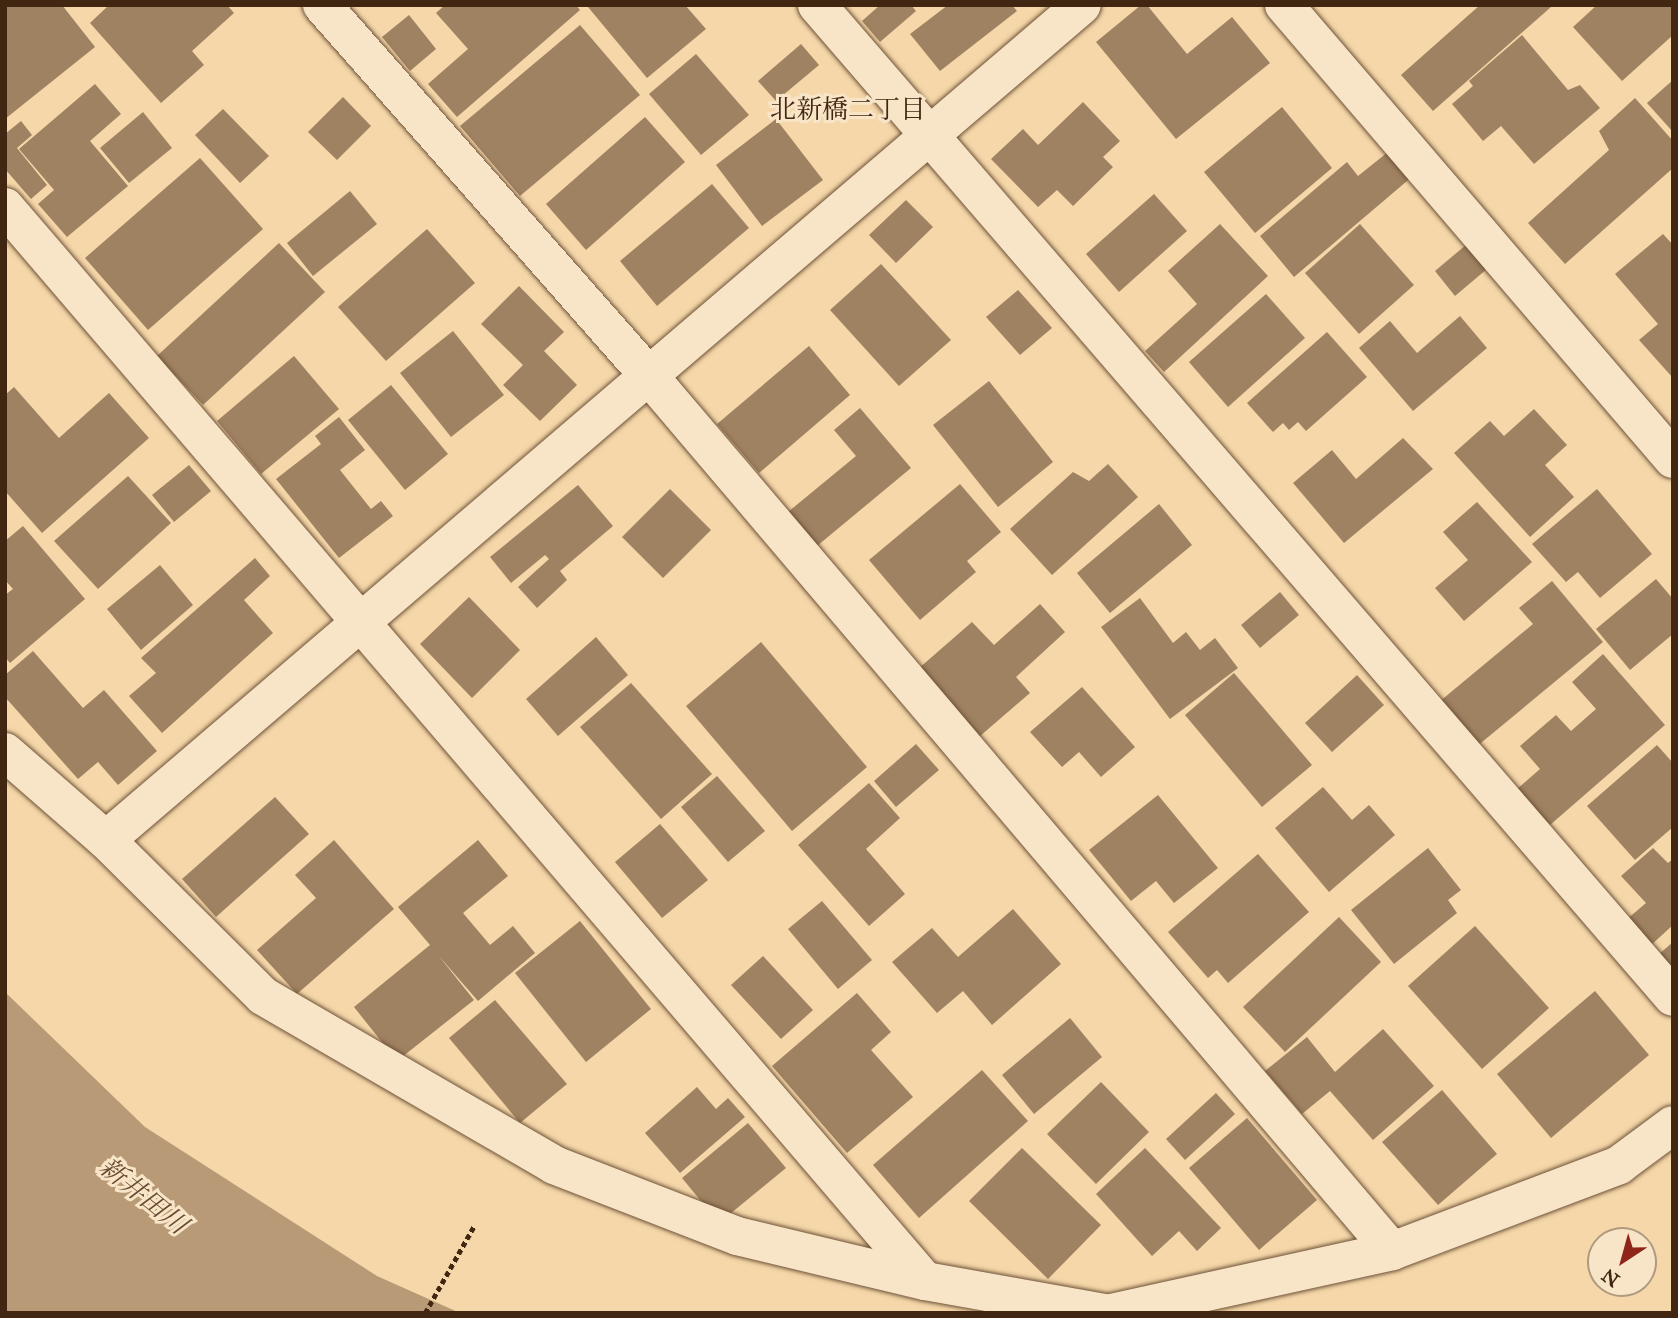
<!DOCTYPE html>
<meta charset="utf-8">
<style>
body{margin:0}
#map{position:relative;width:1678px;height:1318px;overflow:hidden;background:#f5d7a9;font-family:"IM FELL Great Primer","Noto Serif JP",serif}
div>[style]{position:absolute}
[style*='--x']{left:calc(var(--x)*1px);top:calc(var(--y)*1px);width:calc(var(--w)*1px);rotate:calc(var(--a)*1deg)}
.water>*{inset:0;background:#b89b76}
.building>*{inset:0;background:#9f8261}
.path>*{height:4.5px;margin-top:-2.25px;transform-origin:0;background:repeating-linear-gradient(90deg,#412612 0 5px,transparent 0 8.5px)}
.roads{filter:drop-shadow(0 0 2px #6e5238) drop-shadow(0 0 2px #6e5238)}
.minor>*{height:38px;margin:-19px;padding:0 19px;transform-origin:19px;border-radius:19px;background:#f8e5c7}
.tertiary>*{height:38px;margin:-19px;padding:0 19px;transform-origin:19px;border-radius:19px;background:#f8e5c7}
span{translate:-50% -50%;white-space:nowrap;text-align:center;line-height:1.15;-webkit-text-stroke:6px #f8e5c7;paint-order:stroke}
.neighbourhood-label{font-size:26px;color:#412612}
.water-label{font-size:26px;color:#654930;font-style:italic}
.frame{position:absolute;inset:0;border:7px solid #412612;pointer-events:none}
.north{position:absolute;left:1587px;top:1227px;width:70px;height:70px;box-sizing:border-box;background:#f8e5c7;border:2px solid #af997f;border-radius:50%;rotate:216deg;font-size:19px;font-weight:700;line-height:28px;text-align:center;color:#412612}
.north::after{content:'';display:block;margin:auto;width:24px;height:32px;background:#8f2418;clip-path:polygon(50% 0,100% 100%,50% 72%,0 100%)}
</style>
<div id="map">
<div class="water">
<i style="clip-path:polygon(5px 992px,145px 1127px,377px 1276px,460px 1313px,5px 1313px)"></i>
</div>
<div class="building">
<i style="clip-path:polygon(5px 5px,62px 5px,95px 47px,5px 119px)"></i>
<i style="clip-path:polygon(109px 5px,227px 5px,234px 13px,192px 51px,204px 65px,161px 103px,90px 23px)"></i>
<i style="clip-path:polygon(445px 5px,576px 5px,580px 10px,457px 117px,428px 84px,468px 49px,436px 13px)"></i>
<i style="clip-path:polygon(685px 5px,706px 29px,647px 78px,588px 7px)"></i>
<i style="clip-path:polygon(880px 5px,911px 5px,916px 11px,880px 42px,862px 21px)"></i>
<i style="clip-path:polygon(948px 5px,1012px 5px,1017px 11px,940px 71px,910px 34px)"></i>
<i style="clip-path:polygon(1141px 5px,1147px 5px,1187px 54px,1232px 17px,1270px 63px,1176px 139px,1096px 42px)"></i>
<i style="clip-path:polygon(1480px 5px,1551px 7px,1433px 111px,1401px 75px)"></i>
<i style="clip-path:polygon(1597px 5px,1673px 5px,1673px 35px,1622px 81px,1573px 27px)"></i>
<i style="clip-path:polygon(409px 15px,436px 49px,410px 71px,382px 37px)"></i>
<i style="clip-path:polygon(580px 25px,640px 95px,520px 196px,460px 126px)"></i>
<i style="clip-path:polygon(1522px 35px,1568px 90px,1580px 85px,1600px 108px,1534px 164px,1501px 126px,1483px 141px,1452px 104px,1473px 86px,1469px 81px)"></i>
<i style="clip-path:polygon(801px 44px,819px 65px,776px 101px,758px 81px)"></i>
<i style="clip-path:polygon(696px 54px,749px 115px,701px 155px,649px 94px)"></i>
<i style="clip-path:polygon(1673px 80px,1673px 132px,1647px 103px)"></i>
<i style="clip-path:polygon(95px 84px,121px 114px,90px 141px,128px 186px,67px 237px,38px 204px,54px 190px,19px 149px)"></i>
<i style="clip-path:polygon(343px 97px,371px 126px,337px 160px,308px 132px)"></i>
<i style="clip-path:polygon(1635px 98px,1673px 141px,1673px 168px,1565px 264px,1528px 223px,1609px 150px,1599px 131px)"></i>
<i style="clip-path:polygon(1083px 102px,1120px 141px,1103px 157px,1113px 167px,1073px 206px,1057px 190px,1038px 207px,991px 159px,1023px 129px,1038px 145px)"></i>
<i style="clip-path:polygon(1282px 107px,1332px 168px,1255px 233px,1204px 172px)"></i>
<i style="clip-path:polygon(223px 109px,269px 156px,240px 183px,195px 135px)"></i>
<i style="clip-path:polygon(143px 112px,172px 148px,129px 183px,100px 148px)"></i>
<i style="clip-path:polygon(645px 117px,685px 162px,586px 250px,546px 204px)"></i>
<i style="clip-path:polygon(776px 119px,823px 180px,762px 226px,716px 165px)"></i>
<i style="clip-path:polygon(21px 121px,32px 135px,17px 148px,47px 185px,31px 199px,5px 169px,5px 134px)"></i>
<i style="clip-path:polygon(1398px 144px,1420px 170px,1294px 277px,1260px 236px,1347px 162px,1358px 176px)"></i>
<i style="clip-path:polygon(200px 158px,263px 229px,148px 330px,85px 258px)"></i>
<i style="clip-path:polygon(712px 184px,749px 228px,657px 306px,620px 261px)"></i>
<i style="clip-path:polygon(350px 191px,377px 224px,313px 276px,287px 243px)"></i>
<i style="clip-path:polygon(1154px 194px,1187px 231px,1119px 292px,1086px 254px)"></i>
<i style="clip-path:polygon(906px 200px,933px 227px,896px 263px,869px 235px)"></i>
<i style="clip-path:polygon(1220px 224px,1268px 276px,1164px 372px,1145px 351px,1197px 304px,1168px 271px)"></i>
<i style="clip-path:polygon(1360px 224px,1414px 285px,1359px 334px,1305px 273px)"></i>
<i style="clip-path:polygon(427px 229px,475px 283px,386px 361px,338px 307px)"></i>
<i style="clip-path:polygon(1663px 234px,1673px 245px,1673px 378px,1639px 340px,1658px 324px,1615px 274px)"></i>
<i style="clip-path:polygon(1473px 239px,1494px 263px,1455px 296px,1435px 271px)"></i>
<i style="clip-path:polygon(279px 243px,325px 292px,203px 405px,157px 356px)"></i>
<i style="clip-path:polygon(881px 264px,951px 340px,899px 386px,830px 310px)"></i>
<i style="clip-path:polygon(519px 286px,564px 332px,544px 351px,577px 385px,540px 421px,503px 385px,523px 365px,481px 324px)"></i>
<i style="clip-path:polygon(1018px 290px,1052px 328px,1020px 355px,986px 317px)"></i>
<i style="clip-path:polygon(1266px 294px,1305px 338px,1228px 407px,1189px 362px)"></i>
<i style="clip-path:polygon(1460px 316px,1487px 348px,1413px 411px,1359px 348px,1390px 321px,1417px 353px)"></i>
<i style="clip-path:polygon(453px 331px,504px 395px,451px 437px,400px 373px)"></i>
<i style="clip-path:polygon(1327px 332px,1367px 377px,1306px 431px,1298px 422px,1289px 430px,1283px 423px,1273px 432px,1247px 403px)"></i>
<i style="clip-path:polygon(809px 346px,850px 395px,759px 473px,717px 424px)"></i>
<i style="clip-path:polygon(294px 356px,339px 409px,261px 474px,217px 421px)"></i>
<i style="clip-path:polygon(989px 381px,1053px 462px,998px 507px,933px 425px)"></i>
<i style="clip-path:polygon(391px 385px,448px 454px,405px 490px,348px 420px)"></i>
<i style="clip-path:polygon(14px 387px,59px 438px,109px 393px,149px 438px,42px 533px,5px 491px,5px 395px)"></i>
<i style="clip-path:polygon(860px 408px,911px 468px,817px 546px,788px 512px,856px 456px,834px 430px)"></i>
<i style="clip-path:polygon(1534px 409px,1567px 445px,1545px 465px,1574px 497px,1530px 537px,1454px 453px,1490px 421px,1504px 436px)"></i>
<i style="clip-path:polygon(339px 417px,365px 450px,340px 470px,371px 509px,381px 501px,393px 516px,339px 558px,276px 479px,321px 444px,315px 436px)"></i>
<i style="clip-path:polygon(1403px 438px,1433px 469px,1344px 543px,1293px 483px,1332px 450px,1356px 479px)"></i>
<i style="clip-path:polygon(1108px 464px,1138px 497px,1052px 575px,1010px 529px,1073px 472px,1089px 481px)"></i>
<i style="clip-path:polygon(189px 465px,211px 491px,174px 522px,152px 495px)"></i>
<i style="clip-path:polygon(128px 476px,171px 523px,98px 589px,54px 541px)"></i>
<i style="clip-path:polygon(960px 484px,1001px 532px,967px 561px,976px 572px,920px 620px,869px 560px)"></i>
<i style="clip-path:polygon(578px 485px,613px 526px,560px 571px,567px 580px,537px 608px,518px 587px,549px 559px,545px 555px,511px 583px,490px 557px)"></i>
<i style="clip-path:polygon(670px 489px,711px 530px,663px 578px,622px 537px)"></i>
<i style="clip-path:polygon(1597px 489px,1652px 554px,1600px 598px,1578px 572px,1566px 582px,1532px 544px)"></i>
<i style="clip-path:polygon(1477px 502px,1532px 562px,1464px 621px,1435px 588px,1468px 560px,1443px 532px)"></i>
<i style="clip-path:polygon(1159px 504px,1192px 545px,1110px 613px,1077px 573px)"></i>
<i style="clip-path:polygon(23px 526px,85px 599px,10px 663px,5px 657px,5px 595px,13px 589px,5px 580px,5px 541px)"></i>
<i style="clip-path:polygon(255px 558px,270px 576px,244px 600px,273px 633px,162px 733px,129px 696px,156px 673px,141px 658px)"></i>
<i style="clip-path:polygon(160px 565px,193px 605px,141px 650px,107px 609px)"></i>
<i style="clip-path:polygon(1656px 579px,1673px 599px,1673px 634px,1630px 670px,1596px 629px)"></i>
<i style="clip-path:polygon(1552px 581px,1603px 642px,1476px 747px,1439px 702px,1533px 624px,1519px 608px)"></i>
<i style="clip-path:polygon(1280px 592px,1299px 615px,1260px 648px,1241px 625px)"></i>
<i style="clip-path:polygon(469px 597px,520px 650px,472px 698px,420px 644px)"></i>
<i style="clip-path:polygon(1140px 598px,1173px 643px,1186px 632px,1200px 650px,1215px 638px,1238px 668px,1170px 719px,1101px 627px)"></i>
<i style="clip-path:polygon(1040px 604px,1065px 632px,1016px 677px,1030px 693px,979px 737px,918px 669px,972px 622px,994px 645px)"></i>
<i style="clip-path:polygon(596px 637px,628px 675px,558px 736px,526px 699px)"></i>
<i style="clip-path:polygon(761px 642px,867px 767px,792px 831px,686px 706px)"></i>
<i style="clip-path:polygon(33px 651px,83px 708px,104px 690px,157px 751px,118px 785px,98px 762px,78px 779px,5px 697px,5px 675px)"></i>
<i style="clip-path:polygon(1603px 654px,1665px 725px,1550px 825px,1517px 789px,1540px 769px,1520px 746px,1556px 715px,1571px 731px,1596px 709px,1572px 682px)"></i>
<i style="clip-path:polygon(1234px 673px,1312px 765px,1262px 807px,1185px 715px)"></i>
<i style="clip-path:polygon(1357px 675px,1384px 705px,1332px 752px,1305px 723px)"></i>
<i style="clip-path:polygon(631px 683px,712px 774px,661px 819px,580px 727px)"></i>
<i style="clip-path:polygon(1082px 687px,1135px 747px,1101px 777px,1079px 752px,1062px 767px,1030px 732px)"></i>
<i style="clip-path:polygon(916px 744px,939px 770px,896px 807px,874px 781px)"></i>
<i style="clip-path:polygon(1657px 745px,1673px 763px,1673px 827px,1635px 860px,1587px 806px)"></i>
<i style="clip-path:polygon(717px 776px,765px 831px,728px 862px,681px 807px)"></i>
<i style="clip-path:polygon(869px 783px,900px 818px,866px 849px,905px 894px,869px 926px,798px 845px)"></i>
<i style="clip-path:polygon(1323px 787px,1352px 820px,1369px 805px,1395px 835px,1329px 892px,1275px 828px)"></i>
<i style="clip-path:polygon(1158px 795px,1218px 868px,1174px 903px,1156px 881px,1131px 901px,1089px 850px)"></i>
<i style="clip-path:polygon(275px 797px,309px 834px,216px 917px,182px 879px)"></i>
<i style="clip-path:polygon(660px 824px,708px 880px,662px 918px,615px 862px)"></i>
<i style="clip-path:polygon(334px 840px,394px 909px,297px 994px,257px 950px,316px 898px,295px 875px)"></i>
<i style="clip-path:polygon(478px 840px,508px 876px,463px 913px,490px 945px,513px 926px,535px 953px,478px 1001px,438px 955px,474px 1000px,397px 1061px,354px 1007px,430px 945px,398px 907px)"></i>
<i style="clip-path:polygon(1428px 848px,1461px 890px,1448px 900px,1457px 913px,1394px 964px,1351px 910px)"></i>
<i style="clip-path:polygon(1653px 848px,1668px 863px,1673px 859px,1673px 925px,1650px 946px,1626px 920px,1646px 903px,1621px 876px)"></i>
<i style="clip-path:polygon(1258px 854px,1309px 912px,1228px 983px,1217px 970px,1208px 978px,1168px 932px)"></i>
<i style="clip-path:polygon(822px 901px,872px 960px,838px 989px,788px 929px)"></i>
<i style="clip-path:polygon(1013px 909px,1061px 964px,992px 1025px,963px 991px,937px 1013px,892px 962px,932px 928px,958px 957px)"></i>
<i style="clip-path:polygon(1339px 917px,1381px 962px,1285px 1052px,1243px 1007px)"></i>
<i style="clip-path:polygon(580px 921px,651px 1009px,586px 1062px,515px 973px)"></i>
<i style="clip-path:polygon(1475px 926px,1549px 1008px,1482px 1069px,1408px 986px)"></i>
<i style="clip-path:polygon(1673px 942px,1673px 973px,1658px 955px)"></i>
<i style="clip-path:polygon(763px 956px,813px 1010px,781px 1039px,731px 985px)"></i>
<i style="clip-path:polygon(1595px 991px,1649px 1055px,1551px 1138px,1497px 1074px)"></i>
<i style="clip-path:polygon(857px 993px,891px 1032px,871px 1050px,913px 1097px,847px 1153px,772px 1066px)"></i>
<i style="clip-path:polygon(495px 1000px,567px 1084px,520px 1123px,449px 1038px)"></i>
<i style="clip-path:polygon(1070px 1018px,1102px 1057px,1034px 1114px,1002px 1075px)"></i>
<i style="clip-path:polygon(1383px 1029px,1434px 1086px,1373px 1140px,1330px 1091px,1302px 1114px,1265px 1071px,1307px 1037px,1335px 1072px)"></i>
<i style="clip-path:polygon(982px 1070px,1028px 1121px,919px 1218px,873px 1165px)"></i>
<i style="clip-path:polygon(1101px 1082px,1149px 1132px,1096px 1184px,1047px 1134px)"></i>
<i style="clip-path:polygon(697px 1087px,716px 1109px,728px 1098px,745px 1117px,680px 1173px,645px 1133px)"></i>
<i style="clip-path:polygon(1442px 1090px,1497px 1154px,1438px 1205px,1382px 1142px)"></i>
<i style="clip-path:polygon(1216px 1093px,1235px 1114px,1185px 1160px,1166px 1139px)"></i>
<i style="clip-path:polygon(1247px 1118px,1317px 1200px,1259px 1250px,1189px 1168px)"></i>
<i style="clip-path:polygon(748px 1123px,786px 1168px,719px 1223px,682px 1178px)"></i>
<i style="clip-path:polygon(1022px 1148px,1101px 1225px,1048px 1279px,969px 1201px)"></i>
<i style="clip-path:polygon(1145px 1148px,1221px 1228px,1197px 1251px,1179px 1231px,1152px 1256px,1096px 1194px)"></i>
</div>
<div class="path">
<i style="--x:425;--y:1313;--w:100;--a:-60.6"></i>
</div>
<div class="roads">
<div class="minor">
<i style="--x:322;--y:5;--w:495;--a:48.6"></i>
<i style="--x:649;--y:376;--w:1148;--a:49.66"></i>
<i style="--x:817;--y:5;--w:1310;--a:49.21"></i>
<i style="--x:1284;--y:5;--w:598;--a:49.41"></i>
<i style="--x:5;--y:207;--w:1414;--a:49.42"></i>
<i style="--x:5;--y:752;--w:134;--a:41.1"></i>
<i style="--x:106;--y:840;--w:221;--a:44.8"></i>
<i style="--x:263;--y:996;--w:337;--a:30.1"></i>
<i style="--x:554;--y:1165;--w:196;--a:21.2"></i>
<i style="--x:737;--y:1236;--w:193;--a:13.5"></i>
<i style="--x:925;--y:1281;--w:182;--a:10.1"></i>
<i style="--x:1111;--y:1313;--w:288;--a:-12.4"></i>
<i style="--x:1392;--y:1251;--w:243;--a:-20.7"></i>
<i style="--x:1619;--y:1165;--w:67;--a:-36.5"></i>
</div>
<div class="tertiary">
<i style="--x:106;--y:840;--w:1284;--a:-40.55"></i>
</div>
</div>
<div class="neighbourhood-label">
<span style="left:848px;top:110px">北新橋二丁目</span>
</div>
<div class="water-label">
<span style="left:143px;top:1196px;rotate:39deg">新井田川</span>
</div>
<div class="frame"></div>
<div class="north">N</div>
</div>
